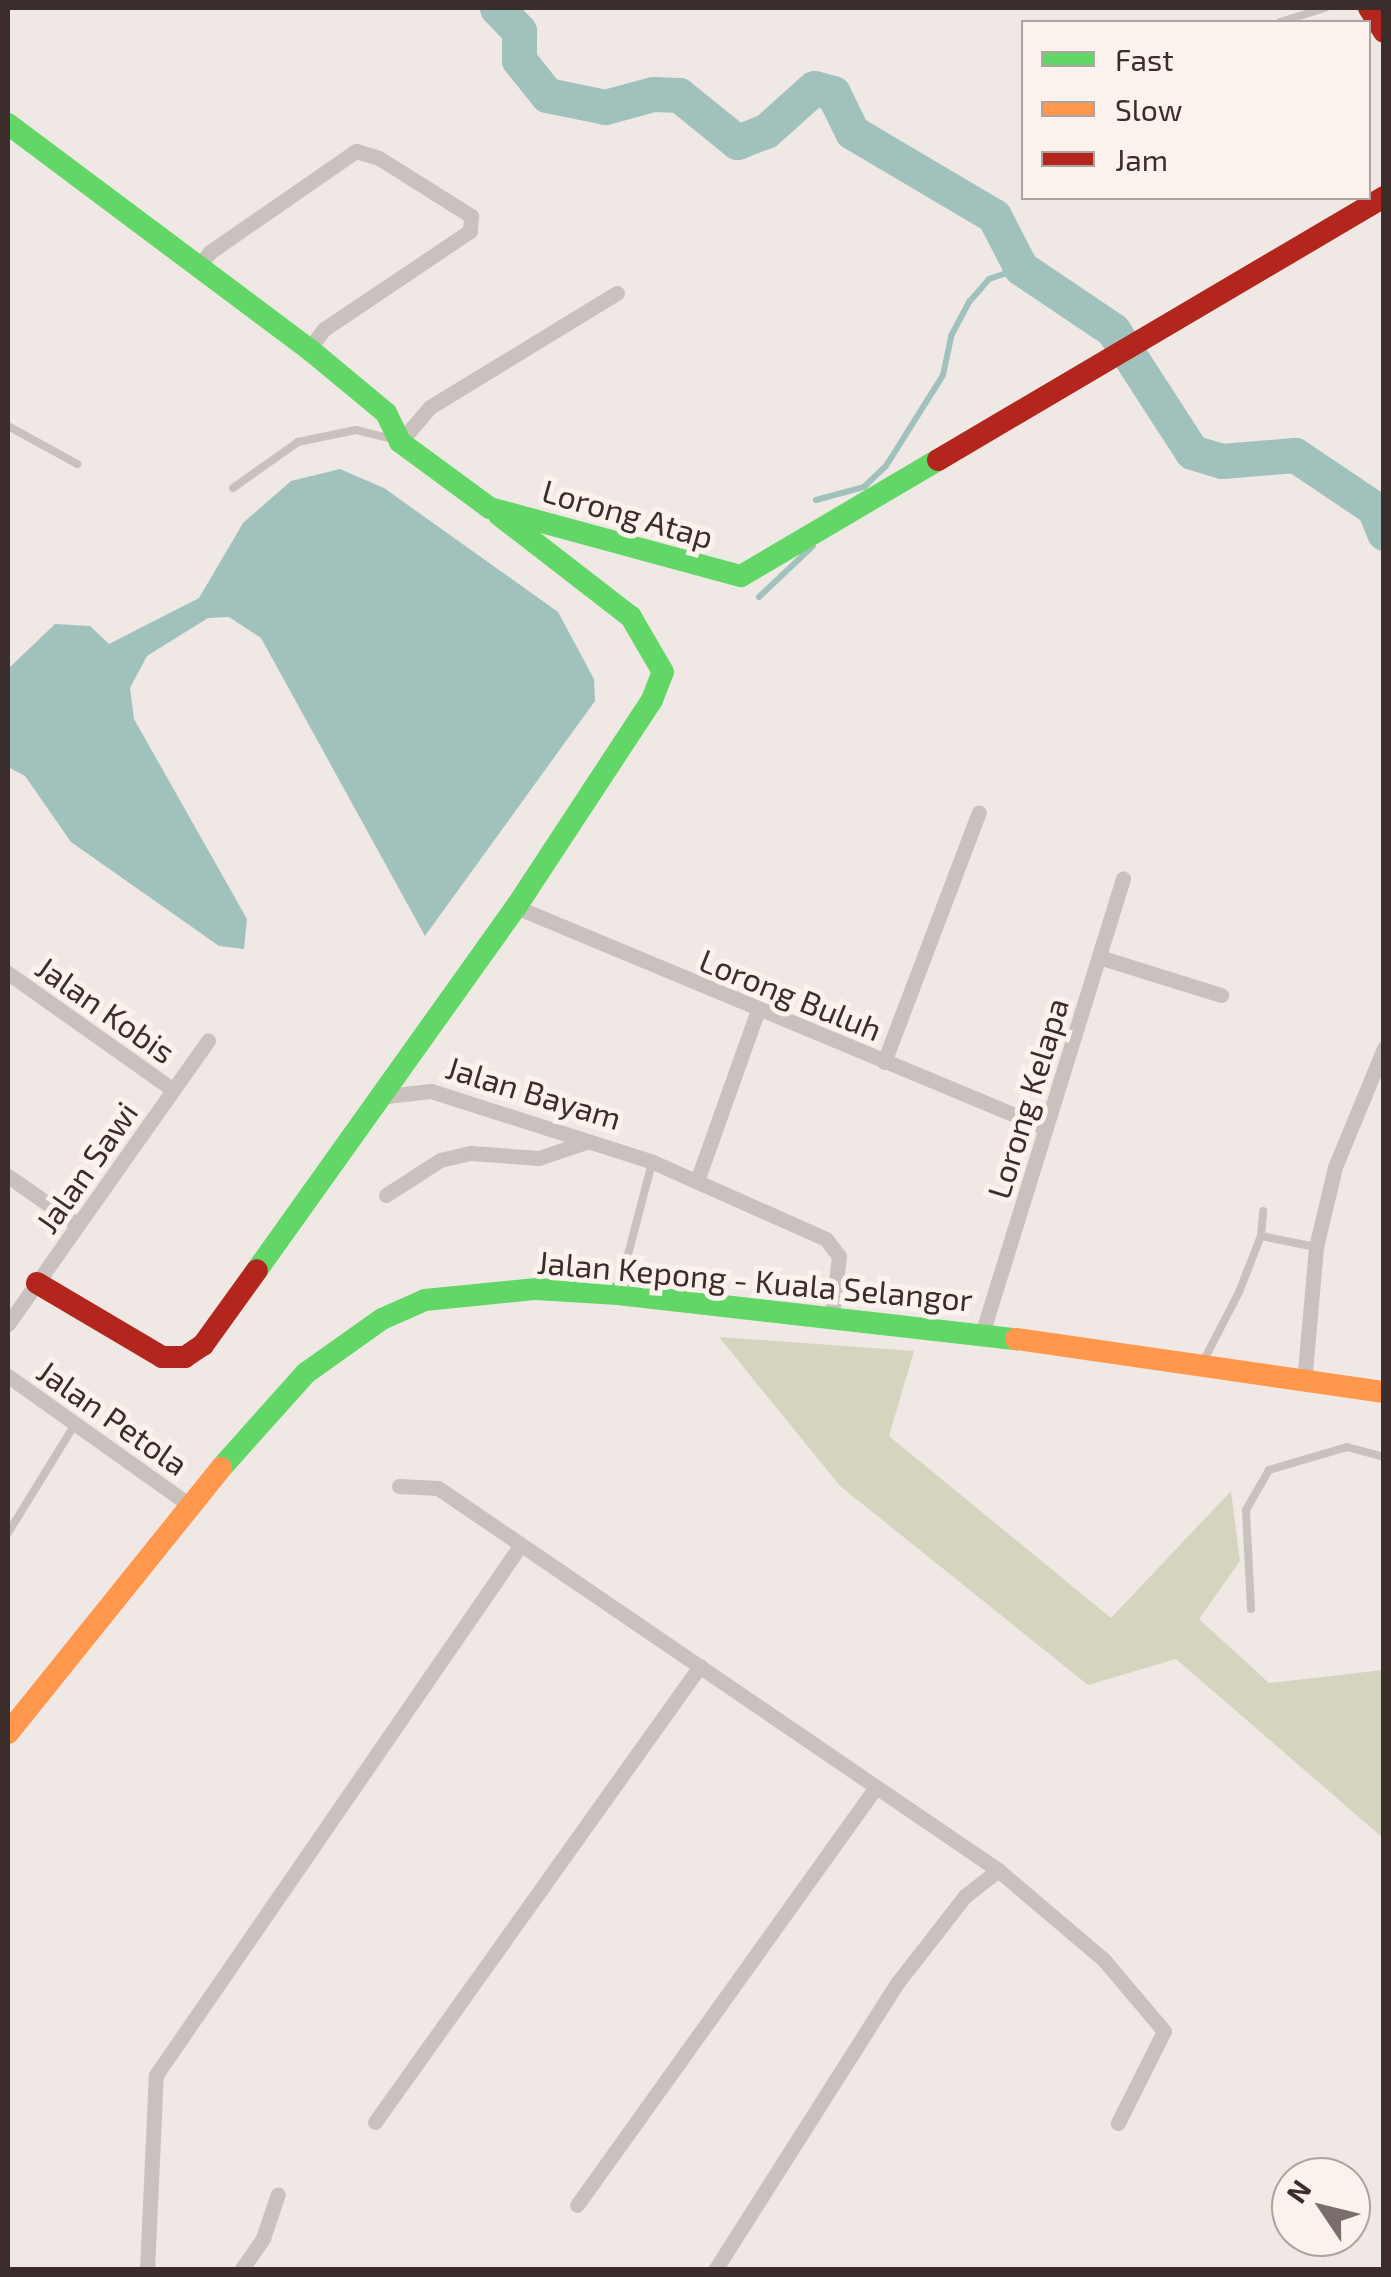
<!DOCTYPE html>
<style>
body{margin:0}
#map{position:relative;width:1391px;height:2277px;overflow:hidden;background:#f0e8e5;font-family:"Exo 2",sans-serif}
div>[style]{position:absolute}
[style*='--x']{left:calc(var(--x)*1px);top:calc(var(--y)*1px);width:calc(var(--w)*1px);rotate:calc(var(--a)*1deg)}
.green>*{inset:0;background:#d5d4bf}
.water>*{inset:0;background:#a1c2bc}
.stream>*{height:6px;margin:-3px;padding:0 3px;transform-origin:3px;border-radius:3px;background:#a1c2bc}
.river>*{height:35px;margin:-17.5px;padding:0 17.5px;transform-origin:17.5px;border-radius:17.5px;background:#a1c2bc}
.lane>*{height:8px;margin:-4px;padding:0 4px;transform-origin:4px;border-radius:4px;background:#c9c1be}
.street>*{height:15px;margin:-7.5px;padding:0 7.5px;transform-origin:7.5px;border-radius:7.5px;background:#c9c1be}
.fast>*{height:22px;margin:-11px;padding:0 11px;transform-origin:11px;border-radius:11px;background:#63d668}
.slow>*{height:22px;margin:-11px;padding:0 11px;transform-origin:11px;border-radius:11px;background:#ff974d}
.jam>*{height:22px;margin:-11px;padding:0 11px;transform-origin:11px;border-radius:11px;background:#b3261e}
span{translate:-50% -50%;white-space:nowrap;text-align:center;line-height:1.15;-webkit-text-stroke:10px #fbf2ee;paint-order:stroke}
.street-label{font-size:32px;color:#3b2d2b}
.frame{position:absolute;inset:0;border:10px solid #3b2d2b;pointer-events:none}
.legend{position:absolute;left:1021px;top:20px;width:350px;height:180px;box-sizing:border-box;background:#fbf2ee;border:2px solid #aea3a0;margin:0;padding:12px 18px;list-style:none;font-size:30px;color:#3b2d2b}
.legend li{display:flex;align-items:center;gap:20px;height:50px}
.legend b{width:50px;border:2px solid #aea3a0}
.north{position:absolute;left:1271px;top:2157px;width:100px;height:100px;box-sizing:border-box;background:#fbf2ee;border:2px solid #aea3a0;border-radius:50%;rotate:305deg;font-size:28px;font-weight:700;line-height:40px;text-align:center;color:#3b2d2b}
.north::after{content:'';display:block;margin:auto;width:35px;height:45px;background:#7a6e6c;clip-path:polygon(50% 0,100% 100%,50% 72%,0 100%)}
</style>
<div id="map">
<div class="green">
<i style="clip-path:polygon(719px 1337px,914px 1351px,889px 1436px,1111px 1618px,1231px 1491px,1240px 1561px,1199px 1619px,1269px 1683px,1383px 1670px,1383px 1838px,1176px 1659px,1088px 1685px,840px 1486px)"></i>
</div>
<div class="water">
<i style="clip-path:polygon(340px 469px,384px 488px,558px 612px,594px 679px,595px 701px,425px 936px,261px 638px,229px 617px,208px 618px,147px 656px,130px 688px,134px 719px,247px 919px,244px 949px,219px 946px,71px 842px,25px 776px,8px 767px,8px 669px,55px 624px,90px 626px,109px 644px,199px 598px,243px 523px,291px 481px)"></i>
</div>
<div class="stream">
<i style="--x:816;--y:500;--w:50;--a:-15.2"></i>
<i style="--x:864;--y:487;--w:30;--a:-44"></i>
<i style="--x:886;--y:466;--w:107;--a:-57.9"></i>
<i style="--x:943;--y:375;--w:40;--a:-78"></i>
<i style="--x:951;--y:336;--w:40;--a:-62"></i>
<i style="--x:970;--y:301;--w:29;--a:-49"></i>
<i style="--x:989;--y:279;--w:34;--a:-19"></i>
<i style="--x:759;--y:597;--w:74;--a:-43.4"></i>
</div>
<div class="river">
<i style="--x:497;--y:8;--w:32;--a:46"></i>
<i style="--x:519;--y:31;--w:29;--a:90"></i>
<i style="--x:519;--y:60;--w:45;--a:51.3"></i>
<i style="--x:547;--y:95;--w:59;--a:11.7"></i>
<i style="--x:605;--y:107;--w:50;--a:-15.2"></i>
<i style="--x:653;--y:94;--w:26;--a:2"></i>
<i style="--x:679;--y:95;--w:75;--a:39"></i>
<i style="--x:737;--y:142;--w:31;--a:-21"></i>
<i style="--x:766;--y:131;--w:64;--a:-41.9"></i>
<i style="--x:814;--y:88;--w:20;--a:15"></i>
<i style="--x:833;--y:93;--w:43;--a:64"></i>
<i style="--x:852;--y:132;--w:165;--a:30.6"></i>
<i style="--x:994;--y:216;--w:59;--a:62.6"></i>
<i style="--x:1021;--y:268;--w:111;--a:34"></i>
<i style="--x:1113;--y:330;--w:145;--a:57.1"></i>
<i style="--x:1192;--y:452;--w:31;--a:17"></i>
<i style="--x:1222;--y:461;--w:73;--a:-4.7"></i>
<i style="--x:1295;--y:455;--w:95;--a:33.9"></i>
<i style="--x:1374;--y:508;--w:27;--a:68"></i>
</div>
<div class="lane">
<i style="--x:1280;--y:22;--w:47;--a:-17.3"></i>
<i style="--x:8;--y:426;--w:79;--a:28.8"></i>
<i style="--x:233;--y:488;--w:80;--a:-35.3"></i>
<i style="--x:298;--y:442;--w:59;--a:-11.7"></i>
<i style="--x:356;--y:430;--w:36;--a:14"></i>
<i style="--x:1261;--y:1236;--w:56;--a:11.3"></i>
<i style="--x:620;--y:1285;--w:126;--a:-75.3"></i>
<i style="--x:1205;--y:1358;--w:74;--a:-62.7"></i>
<i style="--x:1239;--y:1292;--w:60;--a:-68.6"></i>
<i style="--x:1261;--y:1236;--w:25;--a:-85"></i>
<i style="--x:8;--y:1533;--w:128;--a:-58.4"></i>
<i style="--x:1251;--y:1609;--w:99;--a:-92.9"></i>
<i style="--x:1246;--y:1510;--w:46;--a:-60.1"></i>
<i style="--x:1269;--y:1470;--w:81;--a:-16.4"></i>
<i style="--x:1347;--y:1447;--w:38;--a:15"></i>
</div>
<div class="street">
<i style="--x:197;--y:268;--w:21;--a:-51"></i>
<i style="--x:210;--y:252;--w:178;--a:-34.7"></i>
<i style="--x:356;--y:151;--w:24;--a:17"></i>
<i style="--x:379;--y:158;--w:109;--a:32.2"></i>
<i style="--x:471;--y:216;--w:15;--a:94"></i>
<i style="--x:470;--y:231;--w:176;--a:146.1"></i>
<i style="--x:324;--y:329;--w:25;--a:127"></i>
<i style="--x:400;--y:442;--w:46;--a:-49.4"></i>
<i style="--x:430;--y:407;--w:219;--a:-31.4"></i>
<i style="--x:516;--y:907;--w:574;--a:22.64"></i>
<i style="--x:1099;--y:957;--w:128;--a:17.3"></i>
<i style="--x:8;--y:973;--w:202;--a:35.3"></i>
<i style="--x:884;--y:1062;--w:267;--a:-69.2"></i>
<i style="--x:378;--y:1097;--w:53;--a:-6.5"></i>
<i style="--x:431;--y:1091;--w:233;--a:17.7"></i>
<i style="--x:653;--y:1162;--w:189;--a:24"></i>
<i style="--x:826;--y:1239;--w:21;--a:53"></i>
<i style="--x:839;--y:1256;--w:60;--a:96.7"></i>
<i style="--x:8;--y:1176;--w:85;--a:35"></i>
<i style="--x:697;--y:1181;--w:182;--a:-70.4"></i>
<i style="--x:386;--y:1195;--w:64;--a:-32.9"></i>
<i style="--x:440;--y:1160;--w:32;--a:-13"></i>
<i style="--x:471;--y:1153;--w:68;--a:4.2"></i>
<i style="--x:539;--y:1158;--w:50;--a:-18.8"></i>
<i style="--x:8;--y:1324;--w:347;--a:-54.8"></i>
<i style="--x:982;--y:1334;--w:477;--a:-72.8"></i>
<i style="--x:8;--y:1376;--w:219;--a:35.4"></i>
<i style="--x:1304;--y:1382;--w:136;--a:-84.9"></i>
<i style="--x:1316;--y:1247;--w:82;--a:-76.6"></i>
<i style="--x:1335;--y:1167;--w:129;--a:-67.6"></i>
<i style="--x:399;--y:1486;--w:39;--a:3"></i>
<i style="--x:438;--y:1488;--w:678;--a:34.3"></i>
<i style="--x:375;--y:2122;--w:560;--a:-54.52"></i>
<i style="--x:577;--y:2205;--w:514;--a:-54.42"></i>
<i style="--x:147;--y:2270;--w:195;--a:-87.4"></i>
<i style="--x:156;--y:2075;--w:642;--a:-55.47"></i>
<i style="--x:241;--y:2270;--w:39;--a:-55"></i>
<i style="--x:263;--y:2238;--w:46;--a:-71.2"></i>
<i style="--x:715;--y:2270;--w:341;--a:-57.6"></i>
<i style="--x:898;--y:1982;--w:109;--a:-52.1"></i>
<i style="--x:965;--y:1896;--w:42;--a:-38.2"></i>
<i style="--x:998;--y:1870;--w:139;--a:40.3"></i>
<i style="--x:1104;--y:1960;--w:93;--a:49.8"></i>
<i style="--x:1164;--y:2031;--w:103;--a:116.6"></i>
</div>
<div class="fast">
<i style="--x:8;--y:124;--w:376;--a:36.8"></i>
<i style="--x:309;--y:349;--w:100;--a:39.7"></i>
<i style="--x:386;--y:413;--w:32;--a:64"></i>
<i style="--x:400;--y:442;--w:112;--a:36.3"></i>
<i style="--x:490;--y:508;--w:260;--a:15.2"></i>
<i style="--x:741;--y:576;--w:229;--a:-30.5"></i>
<i style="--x:257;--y:1270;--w:446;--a:-54.5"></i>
<i style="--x:516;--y:907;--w:248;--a:-56.7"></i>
<i style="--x:652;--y:700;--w:30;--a:-69"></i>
<i style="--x:663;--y:672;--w:64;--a:-120.2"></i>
<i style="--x:631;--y:617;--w:167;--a:-142.3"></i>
<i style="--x:221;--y:1468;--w:127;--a:-48.2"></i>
<i style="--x:306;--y:1373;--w:93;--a:-35.4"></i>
<i style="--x:382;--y:1319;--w:47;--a:-23.8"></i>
<i style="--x:425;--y:1300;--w:112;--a:-5.7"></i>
<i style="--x:536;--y:1289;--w:82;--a:3.5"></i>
<i style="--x:618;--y:1294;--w:401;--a:6.5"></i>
</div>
<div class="slow">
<i style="--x:1016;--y:1339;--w:372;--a:8.2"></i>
<i style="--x:8;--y:1733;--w:340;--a:-51.2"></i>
</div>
<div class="jam">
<i style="--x:1369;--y:8;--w:28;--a:58"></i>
<i style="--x:938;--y:460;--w:518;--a:-30.53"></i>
<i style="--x:37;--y:1283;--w:145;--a:30.6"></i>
<i style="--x:162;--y:1357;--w:23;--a:0"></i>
<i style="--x:185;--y:1357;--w:22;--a:-34"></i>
<i style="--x:203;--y:1345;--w:92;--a:-54.2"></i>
</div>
<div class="street-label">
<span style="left:628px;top:513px;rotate:16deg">Lorong Atap</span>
<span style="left:791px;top:994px;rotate:22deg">Lorong Buluh</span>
<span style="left:106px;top:1009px;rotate:35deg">Jalan Kobis</span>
<span style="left:534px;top:1092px;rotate:17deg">Jalan Bayam</span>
<span style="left:1027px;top:1098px;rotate:-73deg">Lorong Kelapa</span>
<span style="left:86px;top:1167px;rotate:-55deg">Jalan Sawi</span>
<span style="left:755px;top:1280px;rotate:5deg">Jalan Kepong - Kuala Selangor</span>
<span style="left:113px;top:1417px;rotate:35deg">Jalan Petola</span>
</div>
<div class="frame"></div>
<ul class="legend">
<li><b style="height:12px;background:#63d668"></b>Fast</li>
<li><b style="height:12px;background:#ff974d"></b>Slow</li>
<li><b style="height:12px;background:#b3261e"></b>Jam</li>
</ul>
<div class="north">N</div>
</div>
